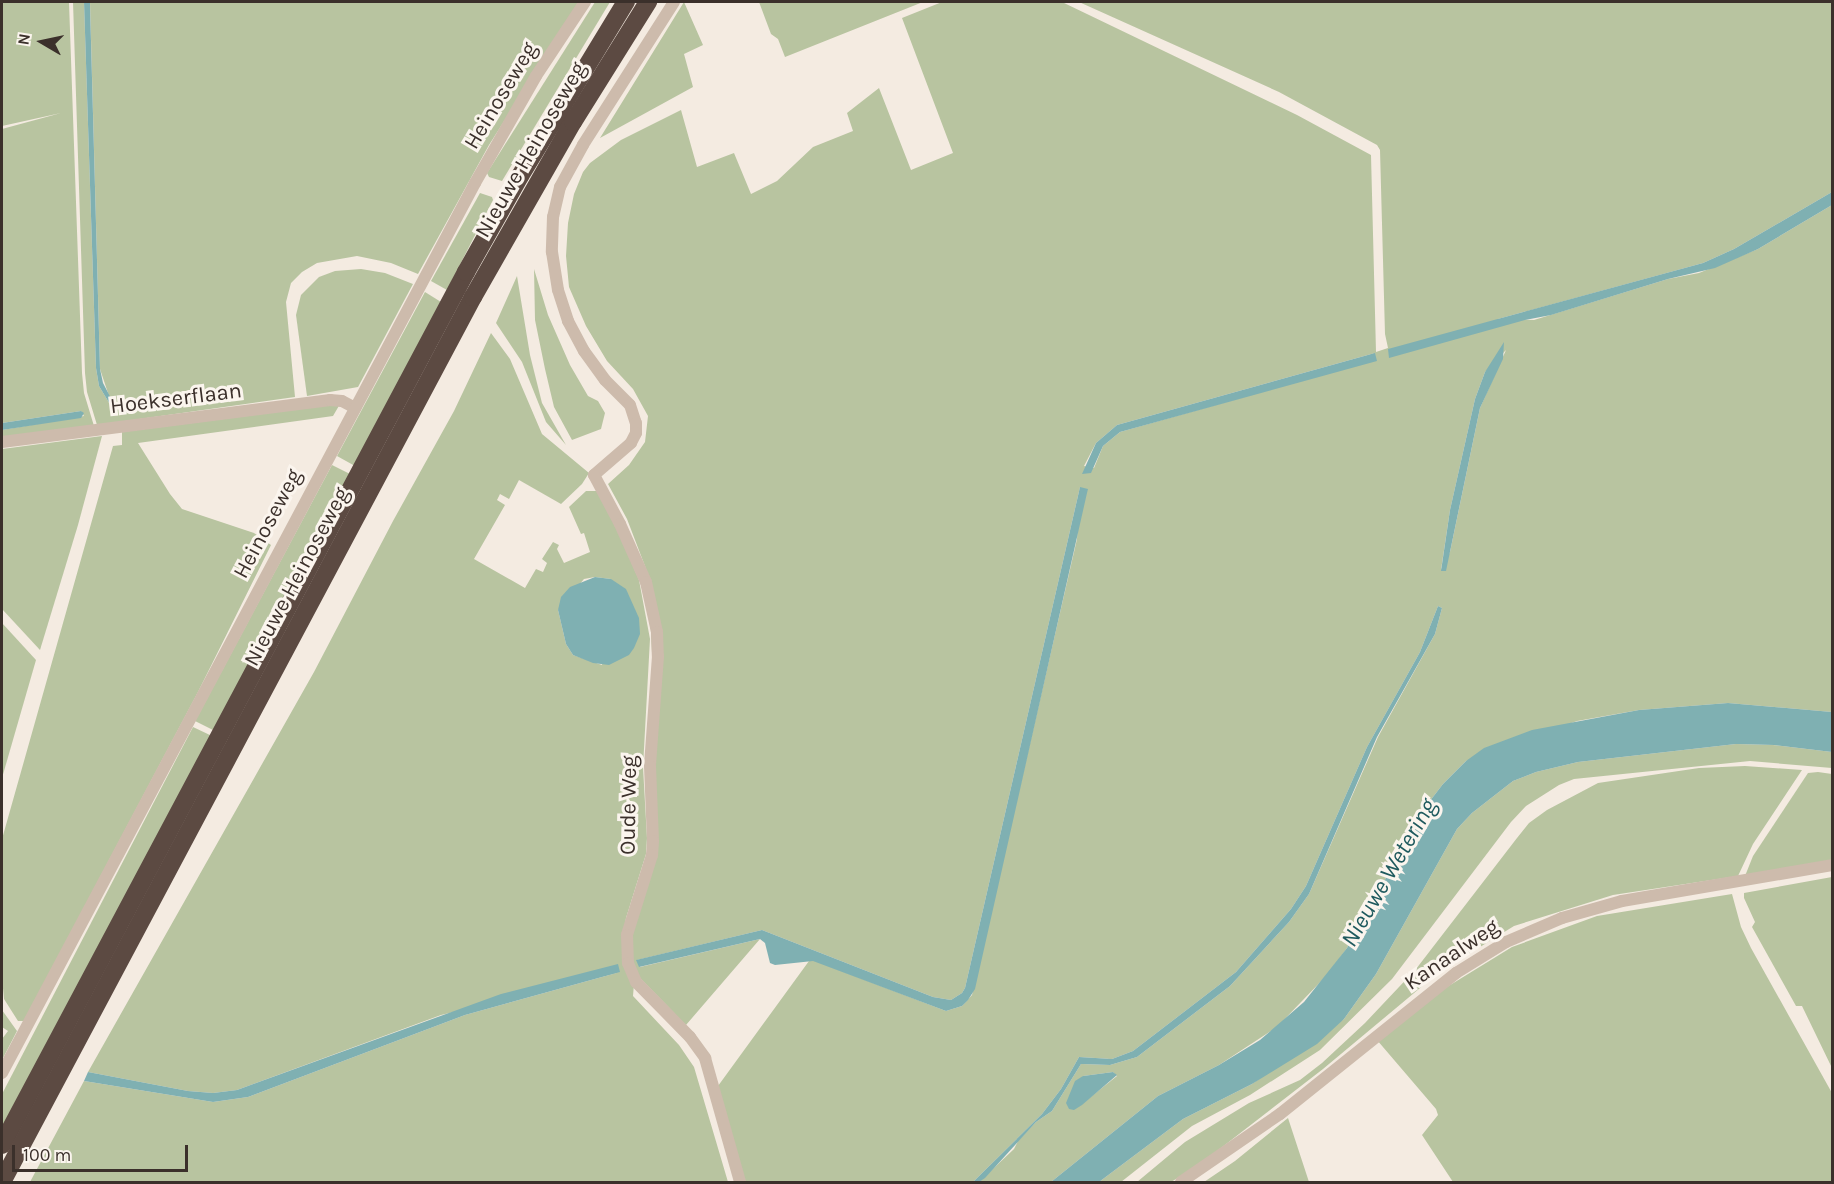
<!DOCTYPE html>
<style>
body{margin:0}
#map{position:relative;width:1834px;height:1184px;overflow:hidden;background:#f4ebe1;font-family:Karla,sans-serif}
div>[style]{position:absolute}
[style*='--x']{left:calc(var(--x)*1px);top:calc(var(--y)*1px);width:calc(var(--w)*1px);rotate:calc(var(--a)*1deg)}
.green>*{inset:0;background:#b8c4a0}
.water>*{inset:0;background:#7fb0b2}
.street>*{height:12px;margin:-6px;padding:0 6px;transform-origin:6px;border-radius:6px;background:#cdbbac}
.highway>*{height:18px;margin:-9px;padding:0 9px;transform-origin:9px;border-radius:9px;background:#5c4a42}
span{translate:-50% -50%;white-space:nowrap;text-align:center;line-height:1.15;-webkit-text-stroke:6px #fbf5ee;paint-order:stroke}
.street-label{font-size:22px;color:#3b302b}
.water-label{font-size:24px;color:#1f5a5e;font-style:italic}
.frame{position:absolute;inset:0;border:3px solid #3b302b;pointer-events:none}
.north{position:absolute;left:12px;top:12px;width:60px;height:60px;-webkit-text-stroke:4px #fbf5ee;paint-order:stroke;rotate:279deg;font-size:16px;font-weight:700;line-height:24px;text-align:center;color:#3b302b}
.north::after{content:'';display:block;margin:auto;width:21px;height:27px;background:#3b302b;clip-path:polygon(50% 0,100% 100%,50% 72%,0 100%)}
.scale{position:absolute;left:12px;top:1145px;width:176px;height:27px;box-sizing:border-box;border:3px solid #3b302b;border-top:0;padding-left:8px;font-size:18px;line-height:21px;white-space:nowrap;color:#3b302b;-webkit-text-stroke:4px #fbf5ee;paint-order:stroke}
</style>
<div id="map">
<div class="green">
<i style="clip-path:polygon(2px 2px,69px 2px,82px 373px,84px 393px,94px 426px,2px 438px,2px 430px,84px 416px,81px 411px,2px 423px,2px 129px,61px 113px,2px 126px)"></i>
<i style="clip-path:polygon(73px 2px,84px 2px,96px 368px,99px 386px,114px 411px,100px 369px,90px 2px,579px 2px,489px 145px,418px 274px,391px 263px,357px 256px,317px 263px,302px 272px,291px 283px,286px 302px,295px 397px,97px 425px,87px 392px,85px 373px)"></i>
<i style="clip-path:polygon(595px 2px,610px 2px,502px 181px,489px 177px,487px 173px)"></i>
<i style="clip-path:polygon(684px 2px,703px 45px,684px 54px,693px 87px,600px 138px)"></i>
<i style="clip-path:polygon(759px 2px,923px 2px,785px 57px,778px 39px,771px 34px)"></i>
<i style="clip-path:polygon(evenodd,942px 2px,1062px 2px,1297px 115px,1371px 155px,1376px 352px,1388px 348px,1385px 334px,1380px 150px,1377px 145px,1279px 92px,1079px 2px,1832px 2px,1832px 192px,1734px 249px,1703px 263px,1498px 319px,1534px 320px,1668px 279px,1699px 273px,1758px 249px,1832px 205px,1832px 712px,1728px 703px,1639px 710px,1577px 721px,1466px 761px,1443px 784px,1426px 806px,1347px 948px,1328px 974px,1277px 1027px,1219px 1065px,1158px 1096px,1051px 1182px,979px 1182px,1014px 1149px,1018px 1141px,1036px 1122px,1052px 1111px,1081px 1064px,1110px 1065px,1137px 1057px,1230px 986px,1289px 922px,1309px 894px,1378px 737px,1435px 634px,1442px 608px,1438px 606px,1420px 652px,1367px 747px,1306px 886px,1291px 909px,1236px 972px,1133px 1051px,1112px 1059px,1079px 1057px,1061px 1089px,1042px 1114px,973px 1182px,744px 1182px,718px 1086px,809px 961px,813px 960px,946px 1011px,962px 1006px,972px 995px,1077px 539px,1080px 487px,965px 988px,962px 993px,951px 1000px,933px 997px,762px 930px,637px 960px,640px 967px,760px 939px,686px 1025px,641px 979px,632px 966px,631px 946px,635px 920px,655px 856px,655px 712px,648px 574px,627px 519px,608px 484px,629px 465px,645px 442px,648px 416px,633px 389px,607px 361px,586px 326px,569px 287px,566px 256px,568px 223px,574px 194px,583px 172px,590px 163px,621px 140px,681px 110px,697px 167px,734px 153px,751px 194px,777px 181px,813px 147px,853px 131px,847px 113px,879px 88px,911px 170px,953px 153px,902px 18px,942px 2px,1506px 350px,1480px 408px,1450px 552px,1441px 570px,1450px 510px,1475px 399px,1485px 372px,1506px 350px,942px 2px,1375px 353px,1293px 383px,1120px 432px,1103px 446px,1094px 468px,1084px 466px,1096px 443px,1117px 425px,1375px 353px,942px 2px,1113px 1072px,1117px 1076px,1078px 1107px,1083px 1076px,1113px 1072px)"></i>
<i style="clip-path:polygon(480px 193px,492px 197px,493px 200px,447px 290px,431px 281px)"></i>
<i style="clip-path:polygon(361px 269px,385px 273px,413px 284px,358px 387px,307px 396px,296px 315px,301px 295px,319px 277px,335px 271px)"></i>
<i style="clip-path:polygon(534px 269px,548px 315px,570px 365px,588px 396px,598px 401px,605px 413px,601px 429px,572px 440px,554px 407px,545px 369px,535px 320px)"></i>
<i style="clip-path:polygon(517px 276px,530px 355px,542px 403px,566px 445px,546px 422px,522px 362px,496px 323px)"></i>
<i style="clip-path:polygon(425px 292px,441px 302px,355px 466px,337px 456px)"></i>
<i style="clip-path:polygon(evenodd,491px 333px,510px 359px,542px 434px,589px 473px,582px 484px,561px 504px,519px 480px,509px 499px,500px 494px,497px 500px,505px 505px,474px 559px,525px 588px,536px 569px,543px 572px,547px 563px,542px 559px,553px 542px,559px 545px,557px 549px,564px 563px,590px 552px,584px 533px,581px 534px,569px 507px,586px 491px,597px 491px,602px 494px,639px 580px,650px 639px,643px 767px,647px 838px,646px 854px,626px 918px,622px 946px,634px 984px,633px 996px,679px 1045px,694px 1067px,728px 1182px,30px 1182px,84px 1081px,213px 1102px,248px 1097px,465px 1015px,620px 972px,441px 1015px,237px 1090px,213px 1093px,188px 1091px,88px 1072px,314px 672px,393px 521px,454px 411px,491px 333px,595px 577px,611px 579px,602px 665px,573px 655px,566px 644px,558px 610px,584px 579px,595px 577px)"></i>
<i style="clip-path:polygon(340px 404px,333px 416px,138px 443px,170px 494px,182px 509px,254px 533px,271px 545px,198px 692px,24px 1021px,18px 1021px,4px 999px,2px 977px,2px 839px,113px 446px,122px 445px,122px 432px)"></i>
<i style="clip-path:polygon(102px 436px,78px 525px,40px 650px,2px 609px,2px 449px)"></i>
<i style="clip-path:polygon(332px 465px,350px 474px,215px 731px,195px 721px)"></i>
<i style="clip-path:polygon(2px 623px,36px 660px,2px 778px)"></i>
<i style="clip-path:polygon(193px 727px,212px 736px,2px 1133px,2px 1094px)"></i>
<i style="clip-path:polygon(1736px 744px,1773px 745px,1832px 752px,1832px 768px,1750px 761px,1574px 779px,1559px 785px,1526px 806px,1511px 822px,1392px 979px,1320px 1050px,1250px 1095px,1192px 1126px,1121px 1182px,1099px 1182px,1183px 1119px,1252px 1084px,1344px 1019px,1376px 974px,1457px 829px,1472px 813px,1513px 781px,1536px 772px,1578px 762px)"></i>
<i style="clip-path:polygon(1745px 766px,1802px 770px,1753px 844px,1738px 876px,1613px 895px,1514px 926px,1438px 973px,1323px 1069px,1199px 1165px,1171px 1182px,1137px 1182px,1185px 1142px,1249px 1103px,1300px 1080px,1322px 1063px,1365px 1023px,1416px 969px,1517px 838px,1529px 823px,1547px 810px,1598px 783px,1699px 768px)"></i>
<i style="clip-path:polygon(1818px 772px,1832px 774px,1832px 860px,1745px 876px,1753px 856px,1808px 773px)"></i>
<i style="clip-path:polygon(1832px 877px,1832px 1068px,1802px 1006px,1796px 1006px,1752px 927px,1755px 922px,1744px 898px,1744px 893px)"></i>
<i style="clip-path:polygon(1732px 894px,1741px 927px,1751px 948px,1832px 1093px,1832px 1182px,1453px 1182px,1422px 1135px,1438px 1115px,1436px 1109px,1377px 1040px,1429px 998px,1512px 947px,1597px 916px)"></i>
<i style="clip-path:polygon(2px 1010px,17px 1031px,2px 1060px,2px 1039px,8px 1031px,2px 1027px)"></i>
<i style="clip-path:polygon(1288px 1118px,1309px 1182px,1204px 1182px,1235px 1161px)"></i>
</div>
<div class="water">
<i style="clip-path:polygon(84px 2px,90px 2px,90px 5px,100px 369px,103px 383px,116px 408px,114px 411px,99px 386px,96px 368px)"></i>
<i style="clip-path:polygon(1832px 192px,1832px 205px,1758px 249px,1715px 268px,1668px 279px,1551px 315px,1525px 320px,1389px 358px,1388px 349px,1703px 263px,1734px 249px)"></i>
<i style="clip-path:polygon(1504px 342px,1503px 359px,1480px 408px,1446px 571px,1441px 571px,1450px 510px,1475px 399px,1485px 372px)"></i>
<i style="clip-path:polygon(1375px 353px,1377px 361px,1120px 432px,1103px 446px,1091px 473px,1082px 474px,1096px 443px,1117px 425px)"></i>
<i style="clip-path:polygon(81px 411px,84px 413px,81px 418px,2px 430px,2px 423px)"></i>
<i style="clip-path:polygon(1080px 487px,1088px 489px,1087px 493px,975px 989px,968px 1000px,962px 1006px,946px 1011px,813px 961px,775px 965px,770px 963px,765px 943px,760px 939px,639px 967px,636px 960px,762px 930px,933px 997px,951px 1000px,962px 993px,965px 988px)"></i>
<i style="clip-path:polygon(595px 577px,611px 579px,626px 589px,639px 618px,640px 634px,634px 648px,629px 655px,609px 665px,593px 663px,573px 655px,566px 644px,558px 610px,561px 597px,570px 587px)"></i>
<i style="clip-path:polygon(1438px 606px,1442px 608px,1435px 634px,1377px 737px,1309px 894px,1289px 922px,1230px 986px,1137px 1057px,1110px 1065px,1081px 1064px,1052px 1111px,1036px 1122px,985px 1178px,979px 1182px,973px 1182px,1042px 1114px,1061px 1089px,1079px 1057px,1112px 1059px,1133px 1051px,1236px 972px,1291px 909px,1306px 886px,1367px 747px,1420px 652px)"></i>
<i style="clip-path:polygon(1728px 703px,1832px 712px,1832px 752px,1774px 745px,1736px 744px,1578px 762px,1536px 772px,1513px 781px,1472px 813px,1457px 829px,1376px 974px,1344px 1019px,1317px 1044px,1252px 1084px,1183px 1119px,1099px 1182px,1051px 1182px,1158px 1096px,1219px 1065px,1260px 1040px,1304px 1002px,1347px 948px,1426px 806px,1443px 784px,1466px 761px,1484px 748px,1532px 730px,1639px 710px)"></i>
<i style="clip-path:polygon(618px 964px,620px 972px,465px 1015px,248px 1097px,213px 1102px,84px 1081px,88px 1072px,188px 1091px,213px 1093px,237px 1090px,501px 994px)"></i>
<i style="clip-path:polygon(1113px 1072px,1117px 1075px,1082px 1105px,1074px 1110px,1069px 1109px,1066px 1103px,1075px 1081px,1083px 1076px)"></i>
</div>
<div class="street">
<i style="--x:674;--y:2;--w:169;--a:122.5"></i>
<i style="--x:583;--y:145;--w:48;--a:118.7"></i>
<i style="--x:560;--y:187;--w:31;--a:103"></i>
<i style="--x:553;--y:217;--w:35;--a:92"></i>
<i style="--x:552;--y:252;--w:38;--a:81"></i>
<i style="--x:558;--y:290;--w:33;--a:72"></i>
<i style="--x:568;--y:321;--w:34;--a:62"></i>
<i style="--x:584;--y:351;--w:36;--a:54"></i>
<i style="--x:605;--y:380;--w:35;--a:45"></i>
<i style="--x:630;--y:405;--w:19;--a:72"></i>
<i style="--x:636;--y:423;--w:10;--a:90"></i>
<i style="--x:636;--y:433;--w:11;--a:117"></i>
<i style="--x:631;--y:443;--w:49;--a:139.1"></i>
<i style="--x:594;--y:475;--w:55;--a:62"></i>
<i style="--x:620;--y:524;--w:64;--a:65.9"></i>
<i style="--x:646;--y:582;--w:51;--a:77.6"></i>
<i style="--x:657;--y:632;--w:24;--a:88"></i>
<i style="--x:658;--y:656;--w:110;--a:94.2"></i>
<i style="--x:650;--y:766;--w:75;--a:87.7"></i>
<i style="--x:653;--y:841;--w:14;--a:94"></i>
<i style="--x:652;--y:855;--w:84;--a:107.4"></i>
<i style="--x:627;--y:935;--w:28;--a:88"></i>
<i style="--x:628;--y:963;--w:21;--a:67"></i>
<i style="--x:636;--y:982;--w:77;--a:45.5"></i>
<i style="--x:690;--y:1037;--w:26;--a:54"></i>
<i style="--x:705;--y:1058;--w:129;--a:74.2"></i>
<i style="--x:2;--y:442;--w:331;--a:-7.3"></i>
<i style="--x:330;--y:400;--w:12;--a:5"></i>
<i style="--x:342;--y:401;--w:15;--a:28"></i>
<i style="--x:2;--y:1073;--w:1008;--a:-62.01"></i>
<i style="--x:475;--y:183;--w:123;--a:-60.3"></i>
<i style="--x:536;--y:76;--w:89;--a:-56.5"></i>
<i style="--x:1181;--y:1182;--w:120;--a:-34.5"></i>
<i style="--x:1280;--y:1114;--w:226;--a:-38.7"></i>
<i style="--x:1456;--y:973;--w:59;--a:-31.8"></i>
<i style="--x:1506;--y:942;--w:61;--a:-23.2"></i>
<i style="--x:1562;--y:918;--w:62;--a:-15.8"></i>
<i style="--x:1622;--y:901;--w:213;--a:-9.7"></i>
</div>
<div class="highway">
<i style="--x:2;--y:1145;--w:989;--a:-62.01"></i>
<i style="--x:466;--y:272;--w:110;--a:-60.6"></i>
<i style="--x:520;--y:176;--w:204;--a:-58.7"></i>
<i style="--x:2;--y:1182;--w:1003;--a:-61.98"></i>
<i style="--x:473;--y:297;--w:202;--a:-60.3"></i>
<i style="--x:573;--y:122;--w:142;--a:-58"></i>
</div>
<div class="street-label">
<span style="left:501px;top:96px;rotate:-59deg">Heinoseweg</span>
<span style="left:531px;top:150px;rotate:-60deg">Nieuwe Heinoseweg</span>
<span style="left:176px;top:399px;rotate:-7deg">Hoekserflaan</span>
<span style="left:268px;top:524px;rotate:-62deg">Heinoseweg</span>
<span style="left:297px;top:577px;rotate:-62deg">Nieuwe Heinoseweg</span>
<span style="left:629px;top:805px;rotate:-89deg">Oude Weg</span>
<span style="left:1452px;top:955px;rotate:-34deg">Kanaalweg</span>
</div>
<div class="water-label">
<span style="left:1389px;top:873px;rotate:-60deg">Nieuwe Wetering</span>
</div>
<div class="frame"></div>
<div class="north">N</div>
<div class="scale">100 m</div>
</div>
